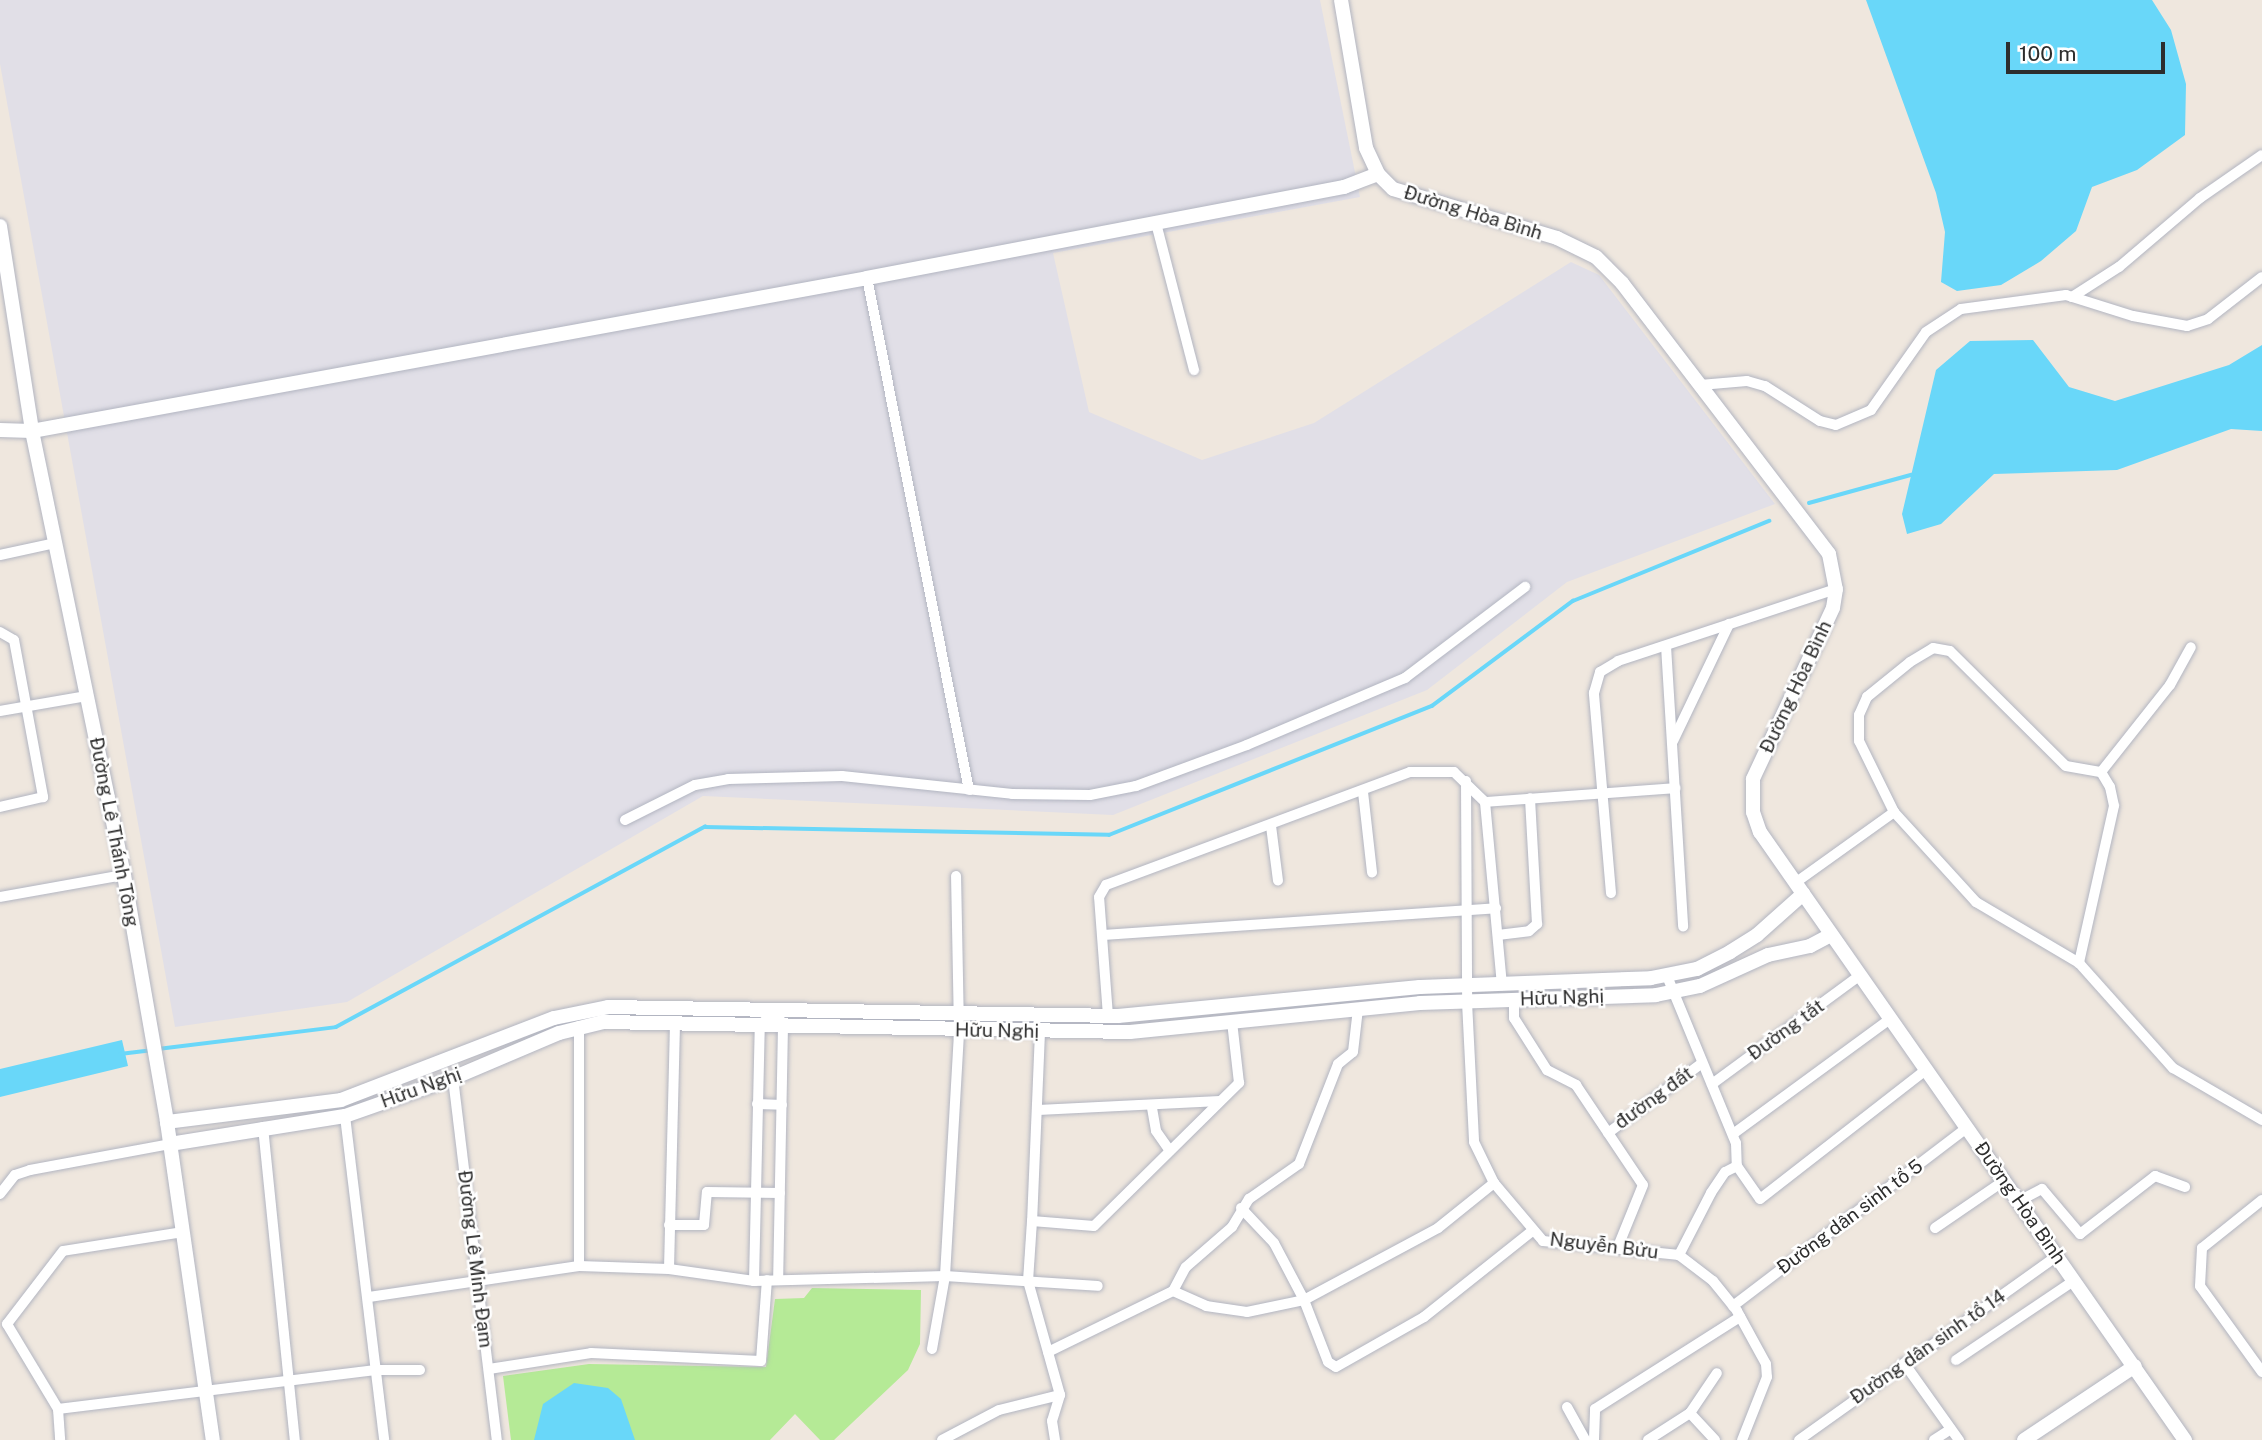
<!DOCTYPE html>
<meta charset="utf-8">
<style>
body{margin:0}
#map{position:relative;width:2262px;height:1440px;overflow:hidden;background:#efe7de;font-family:"Public Sans",sans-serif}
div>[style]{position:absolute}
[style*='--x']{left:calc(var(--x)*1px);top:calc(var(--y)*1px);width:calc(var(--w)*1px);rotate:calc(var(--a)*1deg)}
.industrial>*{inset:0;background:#e1dfe7}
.green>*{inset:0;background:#b5ea96}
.water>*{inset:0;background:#69d7f9}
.stream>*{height:3.5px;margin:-1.75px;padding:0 1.75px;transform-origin:1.75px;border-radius:1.75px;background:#69d7f9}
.roads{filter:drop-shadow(0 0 2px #b2b5c1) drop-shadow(0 0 2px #b2b5c1)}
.street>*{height:10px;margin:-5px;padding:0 5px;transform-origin:5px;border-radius:5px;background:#fff}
.secondary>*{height:14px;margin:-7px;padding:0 7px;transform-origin:7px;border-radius:7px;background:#fff}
span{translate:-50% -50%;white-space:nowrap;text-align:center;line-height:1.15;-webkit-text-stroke:5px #fff;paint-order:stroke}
.street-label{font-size:19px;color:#2d2d2d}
.scale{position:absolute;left:2006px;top:42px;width:159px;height:32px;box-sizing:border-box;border:4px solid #2d2d2d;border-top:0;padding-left:9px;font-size:21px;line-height:24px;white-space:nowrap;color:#2d2d2d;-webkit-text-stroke:5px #fff;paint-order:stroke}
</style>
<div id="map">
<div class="industrial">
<i style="clip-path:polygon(0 0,1320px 0,1360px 197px,1053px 253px,1089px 412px,1202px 460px,1314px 423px,1571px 262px,1599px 275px,1775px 504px,1567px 582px,1427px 690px,1113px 815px,703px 796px,347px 1002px,175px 1027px,0 64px)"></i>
</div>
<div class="green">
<i style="clip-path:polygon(812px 1288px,921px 1290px,920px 1344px,908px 1370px,834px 1440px,820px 1440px,795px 1414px,770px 1440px,511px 1440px,503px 1376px,589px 1364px,766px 1367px,775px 1299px,804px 1298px)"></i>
</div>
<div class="water">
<i style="clip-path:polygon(1866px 0,2152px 0,2171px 30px,2186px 84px,2185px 135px,2137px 170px,2092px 187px,2076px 231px,2041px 261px,2001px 285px,1957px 291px,1941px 282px,1945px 232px,1936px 193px)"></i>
<i style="clip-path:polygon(2033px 340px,2069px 387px,2115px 401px,2229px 365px,2262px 345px,2262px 431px,2231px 429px,2117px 470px,1994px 474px,1941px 524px,1907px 534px,1902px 514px,1936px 370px,1970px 341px)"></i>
<i style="clip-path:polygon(122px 1040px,128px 1066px,0 1097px,0 1069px)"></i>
<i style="clip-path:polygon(574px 1383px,608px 1388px,621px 1399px,635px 1440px,534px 1440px,543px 1404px)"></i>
</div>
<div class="stream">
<i style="--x:1809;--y:503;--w:106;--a:-15.4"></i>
<i style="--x:158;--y:1049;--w:179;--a:-7"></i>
<i style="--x:336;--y:1027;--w:420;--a:-28.5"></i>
<i style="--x:705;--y:827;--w:404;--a:1.1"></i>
<i style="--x:1109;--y:835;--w:348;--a:-21.8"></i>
<i style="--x:1432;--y:706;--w:176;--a:-36.7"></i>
<i style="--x:1573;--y:601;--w:212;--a:-22.2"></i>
<i style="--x:120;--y:1054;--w:31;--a:-7"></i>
</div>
<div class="roads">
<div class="street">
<i style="--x:1156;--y:223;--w:152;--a:75.5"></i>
<i style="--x:867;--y:278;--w:522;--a:78.73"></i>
<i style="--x:2072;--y:297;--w:56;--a:-32.6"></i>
<i style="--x:2119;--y:267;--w:106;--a:-40.4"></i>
<i style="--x:2200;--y:198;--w:75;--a:-34.7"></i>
<i style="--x:1700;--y:385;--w:47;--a:-4.9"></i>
<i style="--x:1747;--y:381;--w:19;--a:16"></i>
<i style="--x:1765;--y:386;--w:65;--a:32.5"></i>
<i style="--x:1820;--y:421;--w:16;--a:14"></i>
<i style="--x:1836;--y:425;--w:38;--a:-23"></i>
<i style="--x:1871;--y:410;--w:95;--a:-54.8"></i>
<i style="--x:1926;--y:332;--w:42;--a:-33.3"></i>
<i style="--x:1961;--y:309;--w:106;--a:-7.6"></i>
<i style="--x:2066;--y:295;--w:70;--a:17.4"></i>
<i style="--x:2133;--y:316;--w:55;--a:10.5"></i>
<i style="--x:2187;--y:326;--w:22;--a:-18"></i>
<i style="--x:2208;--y:319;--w:68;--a:-37.9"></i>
<i style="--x:0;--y:555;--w:56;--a:-12.3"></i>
<i style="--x:0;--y:632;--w:16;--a:30"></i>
<i style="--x:14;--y:640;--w:160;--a:79.5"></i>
<i style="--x:43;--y:797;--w:44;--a:166.9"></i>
<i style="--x:1666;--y:646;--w:281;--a:86.5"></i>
<i style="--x:0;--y:711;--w:88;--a:-9.8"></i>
<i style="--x:1673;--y:741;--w:130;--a:-64.4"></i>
<i style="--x:2101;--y:772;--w:111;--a:-51.6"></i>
<i style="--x:2170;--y:685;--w:43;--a:-61.1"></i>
<i style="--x:1466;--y:781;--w:221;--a:89.7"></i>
<i style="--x:1467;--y:1002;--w:140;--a:87.1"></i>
<i style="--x:1474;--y:1142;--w:46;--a:64"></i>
<i style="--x:1494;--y:1183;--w:76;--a:49.8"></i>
<i style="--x:1543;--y:1241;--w:137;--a:5.9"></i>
<i style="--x:1679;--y:1255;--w:43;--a:37.4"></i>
<i style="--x:1713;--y:1281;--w:38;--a:51"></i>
<i style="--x:1737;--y:1311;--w:60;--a:61.3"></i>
<i style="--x:1766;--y:1364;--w:13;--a:86"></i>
<i style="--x:1767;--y:1377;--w:68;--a:111.6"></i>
<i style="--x:1363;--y:792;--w:81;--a:83.6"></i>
<i style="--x:1485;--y:802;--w:184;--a:84.7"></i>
<i style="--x:1894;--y:812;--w:79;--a:-116.2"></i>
<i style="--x:1859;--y:741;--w:26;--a:-90"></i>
<i style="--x:1859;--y:715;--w:20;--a:-66"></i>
<i style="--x:1867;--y:697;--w:55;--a:-39.1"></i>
<i style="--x:1910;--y:662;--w:27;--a:-31"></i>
<i style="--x:1933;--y:648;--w:17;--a:10"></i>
<i style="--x:1950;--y:651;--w:163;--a:44.8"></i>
<i style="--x:2066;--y:766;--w:36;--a:10"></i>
<i style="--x:2101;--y:772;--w:17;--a:59"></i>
<i style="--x:2110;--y:787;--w:19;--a:78"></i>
<i style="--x:2114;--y:806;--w:161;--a:102.6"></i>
<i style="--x:625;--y:820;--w:78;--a:-26.6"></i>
<i style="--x:695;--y:785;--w:34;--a:-10"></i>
<i style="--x:728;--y:779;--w:114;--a:-1.5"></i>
<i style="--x:842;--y:776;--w:171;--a:6"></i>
<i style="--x:1012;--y:794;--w:78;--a:0.7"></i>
<i style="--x:1090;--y:795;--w:47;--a:-11.1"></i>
<i style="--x:1136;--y:786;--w:118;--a:-20.3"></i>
<i style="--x:1247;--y:745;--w:172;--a:-23"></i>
<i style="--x:1405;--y:678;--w:151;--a:-37.2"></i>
<i style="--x:1271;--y:826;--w:55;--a:82.7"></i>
<i style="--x:1795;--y:883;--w:122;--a:-35.6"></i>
<i style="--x:1894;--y:812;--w:122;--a:47.7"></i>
<i style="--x:1976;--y:902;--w:120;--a:30.6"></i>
<i style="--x:2079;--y:963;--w:141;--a:48.2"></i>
<i style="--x:2173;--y:1068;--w:103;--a:30.3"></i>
<i style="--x:1611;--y:893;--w:201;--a:-94.9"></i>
<i style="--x:1594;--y:693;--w:22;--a:-74"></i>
<i style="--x:1600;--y:672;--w:21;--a:-31"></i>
<i style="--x:1618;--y:661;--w:230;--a:-18.3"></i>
<i style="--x:0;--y:897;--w:126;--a:-10.1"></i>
<i style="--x:1103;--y:935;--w:394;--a:-3.9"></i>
<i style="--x:1498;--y:935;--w:31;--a:-7"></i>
<i style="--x:1529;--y:931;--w:11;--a:-41"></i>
<i style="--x:1537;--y:924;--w:126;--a:-93.2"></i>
<i style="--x:1667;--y:976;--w:181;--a:67.6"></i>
<i style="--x:1736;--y:1143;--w:23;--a:88"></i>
<i style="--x:1737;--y:1166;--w:13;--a:153"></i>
<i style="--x:1725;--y:1172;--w:25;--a:124"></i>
<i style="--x:1711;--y:1193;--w:70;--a:117.3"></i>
<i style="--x:1514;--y:1000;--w:18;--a:90"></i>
<i style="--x:1514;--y:1018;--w:62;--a:57.6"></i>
<i style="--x:1547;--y:1070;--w:33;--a:27"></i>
<i style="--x:1576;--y:1085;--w:120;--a:56.2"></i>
<i style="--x:1643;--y:1185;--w:69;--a:112.1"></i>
<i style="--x:1108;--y:1016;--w:119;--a:-94.3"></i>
<i style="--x:1099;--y:897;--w:14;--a:-60"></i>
<i style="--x:1106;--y:885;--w:324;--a:-20.4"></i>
<i style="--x:1410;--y:772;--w:44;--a:0"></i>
<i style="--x:1454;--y:772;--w:43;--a:44.1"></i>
<i style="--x:1485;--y:802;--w:191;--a:-4.2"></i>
<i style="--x:1040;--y:1032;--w:189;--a:92.4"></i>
<i style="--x:1032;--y:1221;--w:62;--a:4.6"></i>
<i style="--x:1094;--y:1226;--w:204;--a:-44.6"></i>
<i style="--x:1239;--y:1083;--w:61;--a:-96.5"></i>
<i style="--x:453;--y:1078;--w:365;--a:83.1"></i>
<i style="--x:1712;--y:1084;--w:182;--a:-36.3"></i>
<i style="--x:757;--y:1104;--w:25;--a:2"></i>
<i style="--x:1152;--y:1108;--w:23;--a:80"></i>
<i style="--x:1156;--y:1131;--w:24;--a:55"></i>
<i style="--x:1038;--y:1110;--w:182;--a:-2.8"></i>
<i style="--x:345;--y:1116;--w:326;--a:83.1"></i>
<i style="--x:263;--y:1127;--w:315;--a:84.2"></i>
<i style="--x:1608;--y:1133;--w:116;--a:-36.6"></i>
<i style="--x:1733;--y:1134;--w:195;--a:-36.2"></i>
<i style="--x:1737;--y:1166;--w:40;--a:55.1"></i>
<i style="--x:1760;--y:1199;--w:210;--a:-37.9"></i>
<i style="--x:0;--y:1194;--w:24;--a:-52"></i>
<i style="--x:15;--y:1175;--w:16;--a:-18"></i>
<i style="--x:30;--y:1170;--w:142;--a:-10.5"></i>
<i style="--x:2262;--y:1200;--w:77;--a:141.3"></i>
<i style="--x:2202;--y:1248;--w:38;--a:93"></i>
<i style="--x:2200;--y:1286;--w:106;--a:54.2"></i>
<i style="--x:2019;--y:1201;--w:26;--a:-28"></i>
<i style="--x:2042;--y:1189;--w:59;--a:49.8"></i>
<i style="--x:2080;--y:1234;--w:95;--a:-37.7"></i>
<i style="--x:2155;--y:1176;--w:32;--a:20"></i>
<i style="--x:1241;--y:1208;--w:48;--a:46.7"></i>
<i style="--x:1274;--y:1243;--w:64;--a:62.2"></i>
<i style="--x:1304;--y:1300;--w:66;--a:68.8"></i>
<i style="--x:1328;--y:1362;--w:9;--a:32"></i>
<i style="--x:1336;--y:1367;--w:101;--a:-29.6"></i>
<i style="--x:1424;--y:1317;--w:137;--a:-38.5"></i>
<i style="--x:1032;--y:1221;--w:60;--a:93.8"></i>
<i style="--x:1028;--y:1281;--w:118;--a:74.3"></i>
<i style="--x:1060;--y:1395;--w:27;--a:107"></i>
<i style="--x:1052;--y:1421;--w:19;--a:81"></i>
<i style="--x:669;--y:1225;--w:35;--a:0"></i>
<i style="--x:704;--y:1225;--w:33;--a:-85"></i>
<i style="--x:707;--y:1192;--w:73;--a:0.8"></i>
<i style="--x:1935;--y:1228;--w:83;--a:-34.3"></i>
<i style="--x:183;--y:1232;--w:121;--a:171"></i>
<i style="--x:63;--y:1251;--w:92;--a:127.5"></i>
<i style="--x:7;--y:1324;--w:99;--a:59"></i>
<i style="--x:58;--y:1409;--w:320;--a:-7"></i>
<i style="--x:376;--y:1370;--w:44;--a:0"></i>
<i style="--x:579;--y:1266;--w:240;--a:-90"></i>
<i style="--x:669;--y:1269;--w:245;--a:-88.6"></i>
<i style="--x:754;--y:1281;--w:255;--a:-88.7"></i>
<i style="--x:760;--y:1026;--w:22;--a:-47"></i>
<i style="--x:775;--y:1010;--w:18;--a:63"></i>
<i style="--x:783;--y:1026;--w:254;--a:91.1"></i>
<i style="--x:1173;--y:1291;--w:27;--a:-62"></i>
<i style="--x:1186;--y:1267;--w:61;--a:-41"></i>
<i style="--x:1232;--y:1227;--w:33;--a:-59"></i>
<i style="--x:1249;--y:1199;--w:61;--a:-35"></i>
<i style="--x:1299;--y:1164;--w:107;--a:-68.7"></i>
<i style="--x:1338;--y:1064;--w:19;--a:-39"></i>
<i style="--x:1353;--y:1052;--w:43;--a:-83.4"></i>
<i style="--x:369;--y:1297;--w:212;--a:-8.4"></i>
<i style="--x:579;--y:1266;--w:90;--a:1.9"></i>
<i style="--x:669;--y:1269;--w:86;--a:8"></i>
<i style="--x:754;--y:1281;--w:191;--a:-1.5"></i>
<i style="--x:945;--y:1276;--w:153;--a:3.7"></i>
<i style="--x:1733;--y:1306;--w:294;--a:-37.3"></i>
<i style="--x:932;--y:1349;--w:74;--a:-79.9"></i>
<i style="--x:945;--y:1276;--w:246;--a:-86.7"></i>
<i style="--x:959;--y:1030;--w:154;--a:-91.1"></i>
<i style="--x:1048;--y:1352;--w:139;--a:-26"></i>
<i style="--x:1173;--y:1291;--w:36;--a:24"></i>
<i style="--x:1206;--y:1306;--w:41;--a:8.3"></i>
<i style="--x:1247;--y:1312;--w:58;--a:-11.9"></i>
<i style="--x:1304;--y:1300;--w:152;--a:-28.2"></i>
<i style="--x:1438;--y:1228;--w:72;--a:-38.8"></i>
<i style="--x:1956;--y:1360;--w:143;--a:-33.9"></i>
<i style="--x:1904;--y:1363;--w:95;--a:54.5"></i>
<i style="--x:489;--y:1369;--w:103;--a:-8.9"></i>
<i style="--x:591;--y:1353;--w:170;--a:2.7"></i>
<i style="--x:761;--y:1361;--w:81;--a:-85.8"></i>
<i style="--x:1567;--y:1407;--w:38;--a:61"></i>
<i style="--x:58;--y:1409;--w:31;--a:86"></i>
<i style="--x:942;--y:1440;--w:64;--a:-27.8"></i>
<i style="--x:999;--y:1410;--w:63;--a:-13.8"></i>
<i style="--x:1594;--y:1440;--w:31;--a:-88"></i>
<i style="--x:1595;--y:1409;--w:172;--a:-32.4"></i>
<i style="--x:1648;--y:1440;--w:50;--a:-32.7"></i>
<i style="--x:1715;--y:1440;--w:37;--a:-133"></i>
<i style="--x:1690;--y:1413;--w:48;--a:-56"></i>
<i style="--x:1799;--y:1440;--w:317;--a:-35.5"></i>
<i style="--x:1934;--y:1440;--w:20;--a:-33"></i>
</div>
<div class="secondary">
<i style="--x:1341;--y:0;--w:150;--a:80.4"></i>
<i style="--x:1366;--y:148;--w:29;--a:65"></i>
<i style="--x:1378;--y:174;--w:21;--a:45"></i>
<i style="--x:1393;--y:189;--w:171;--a:16.6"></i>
<i style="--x:1557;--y:238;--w:43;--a:26"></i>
<i style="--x:1596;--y:257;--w:37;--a:45"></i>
<i style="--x:1622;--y:283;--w:341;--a:52.6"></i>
<i style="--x:1829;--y:554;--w:36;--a:79"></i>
<i style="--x:1836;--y:589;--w:19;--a:99"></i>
<i style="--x:1833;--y:608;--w:189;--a:115.1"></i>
<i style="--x:1753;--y:779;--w:33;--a:90"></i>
<i style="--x:1753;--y:812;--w:21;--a:71"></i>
<i style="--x:1760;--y:832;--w:742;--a:55.05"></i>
<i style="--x:0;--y:226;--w:207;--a:81.1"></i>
<i style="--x:32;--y:431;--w:453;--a:78.3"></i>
<i style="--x:124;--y:875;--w:251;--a:80.1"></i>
<i style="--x:167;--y:1122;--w:321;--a:81.8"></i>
<i style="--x:0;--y:430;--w:32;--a:2"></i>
<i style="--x:32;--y:431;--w:849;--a:-10.38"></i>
<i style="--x:867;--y:278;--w:486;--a:-10.8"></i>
<i style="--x:1344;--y:187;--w:36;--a:-21"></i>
<i style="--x:167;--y:1122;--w:175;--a:-7.2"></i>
<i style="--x:341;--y:1100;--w:228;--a:-21.1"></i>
<i style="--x:554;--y:1018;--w:55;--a:-11.5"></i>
<i style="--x:608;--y:1007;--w:510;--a:1.01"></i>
<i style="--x:1118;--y:1016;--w:303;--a:-5.5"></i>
<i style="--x:1420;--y:987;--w:231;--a:-2.2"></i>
<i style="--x:1651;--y:978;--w:47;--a:-11.1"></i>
<i style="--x:1697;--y:969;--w:37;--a:-27"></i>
<i style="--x:1730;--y:952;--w:32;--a:-32"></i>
<i style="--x:1757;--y:935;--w:62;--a:-41.7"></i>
<i style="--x:170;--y:1144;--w:177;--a:-9.1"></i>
<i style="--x:345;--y:1116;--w:114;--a:-19.4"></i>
<i style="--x:453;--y:1078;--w:115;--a:-23"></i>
<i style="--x:559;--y:1033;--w:45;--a:-14"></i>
<i style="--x:603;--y:1022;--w:527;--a:1.09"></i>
<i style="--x:1130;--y:1032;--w:291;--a:-5.7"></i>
<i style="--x:1420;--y:1003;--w:236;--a:-1.9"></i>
<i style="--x:1656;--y:995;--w:45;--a:-11.6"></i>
<i style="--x:1700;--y:986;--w:75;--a:-24.5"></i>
<i style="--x:1768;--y:955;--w:43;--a:-12.1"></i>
<i style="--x:1810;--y:946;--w:24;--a:-28"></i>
<i style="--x:2024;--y:1440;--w:133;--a:-33.7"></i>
</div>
</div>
<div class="street-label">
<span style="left:1473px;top:213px;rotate:17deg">Đường Hòa Bình</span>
<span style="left:1796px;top:687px;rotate:-65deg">Đường Hòa Bình</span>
<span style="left:114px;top:832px;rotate:79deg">Đường Lê Thánh Tông</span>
<span style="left:1562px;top:998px;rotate:-2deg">Hữu Nghị</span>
<span style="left:1786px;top:1030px;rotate:-36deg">Đường tắt</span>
<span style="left:997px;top:1031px;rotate:1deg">Hữu Nghị</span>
<span style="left:421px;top:1088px;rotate:-20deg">Hữu Nghị</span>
<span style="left:1654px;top:1098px;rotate:-36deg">đường đất</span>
<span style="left:2020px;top:1203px;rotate:55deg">Đường Hòa Bình</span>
<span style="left:1850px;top:1217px;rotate:-37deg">Đường dân sinh tổ 5</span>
<span style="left:1604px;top:1246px;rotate:7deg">Nguyễn Bửu</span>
<span style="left:475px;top:1259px;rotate:83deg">Đường Lê Minh Đạm</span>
<span style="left:1928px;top:1347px;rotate:-35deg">Đường dân sinh tổ 14</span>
</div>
<div class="scale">100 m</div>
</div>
